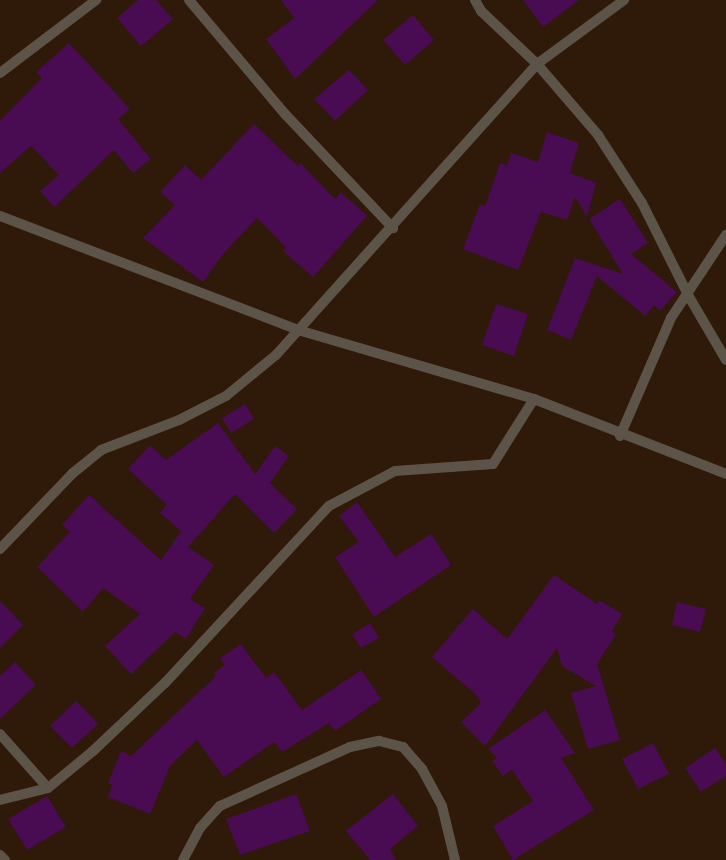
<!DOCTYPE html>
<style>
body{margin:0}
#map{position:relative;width:726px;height:860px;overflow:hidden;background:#2f1908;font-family:"Playfair Display",serif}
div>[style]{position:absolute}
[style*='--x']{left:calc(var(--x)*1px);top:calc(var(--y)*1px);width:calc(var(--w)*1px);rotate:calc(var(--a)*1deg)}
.building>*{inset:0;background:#490b52}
.minor>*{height:10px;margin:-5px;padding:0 5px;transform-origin:5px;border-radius:5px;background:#5c5449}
span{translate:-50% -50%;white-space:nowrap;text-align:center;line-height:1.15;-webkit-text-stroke:4px #251002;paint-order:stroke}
</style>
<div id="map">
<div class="building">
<i style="clip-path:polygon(138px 0,156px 0,173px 19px,141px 46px,117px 18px)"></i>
<i style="clip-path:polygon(281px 0,378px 0,295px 79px,266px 39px,294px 18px)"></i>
<i style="clip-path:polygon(523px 0,579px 0,543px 27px)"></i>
<i style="clip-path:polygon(413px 15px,434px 40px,405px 65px,383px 40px)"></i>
<i style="clip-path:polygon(69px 43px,130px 109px,118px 119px,151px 159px,133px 173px,114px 150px,54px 207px,40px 191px,59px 175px,31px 146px,0 173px,0 121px,42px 78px,36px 72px)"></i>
<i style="clip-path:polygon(349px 70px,368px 90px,335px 121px,314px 99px)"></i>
<i style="clip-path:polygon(254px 124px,298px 166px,300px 163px,335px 199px,341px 192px,367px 216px,313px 277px,283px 251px,286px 248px,257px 218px,223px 254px,203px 282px,143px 238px,175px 205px,160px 192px,185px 165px,201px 180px)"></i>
<i style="clip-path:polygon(547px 132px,579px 143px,570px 173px,596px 183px,587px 217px,575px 197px,567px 220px,541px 212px,518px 270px,463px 249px,480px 204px,485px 206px,500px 163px,507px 165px,511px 153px,538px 162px)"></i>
<i style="clip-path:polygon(620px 199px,648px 243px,631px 254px,677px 292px,660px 311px,654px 305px,645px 316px,597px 276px,571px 340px,547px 330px,575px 258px,623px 274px,589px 219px)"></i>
<i style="clip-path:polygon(496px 304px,528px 314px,514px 356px,482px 345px)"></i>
<i style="clip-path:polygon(245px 404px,254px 419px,231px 433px,222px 418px)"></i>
<i style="clip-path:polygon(218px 423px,255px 474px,275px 446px,289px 456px,270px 483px,297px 509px,274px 533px,235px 494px,188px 547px,214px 565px,190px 599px,205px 608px,186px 639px,175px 632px,131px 674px,105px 646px,140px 614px,103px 588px,83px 612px,37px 567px,70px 532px,62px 525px,89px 495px,161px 560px,181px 531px,160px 513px,167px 505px,128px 469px,150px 445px,166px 460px)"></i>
<i style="clip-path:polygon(357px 502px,395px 557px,431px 534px,451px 565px,374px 617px,335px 557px,359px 542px,339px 516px)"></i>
<i style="clip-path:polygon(554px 575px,597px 604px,599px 600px,622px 614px,612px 631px,616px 634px,597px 664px,620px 740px,588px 749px,571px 693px,596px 686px,562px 666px,557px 648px,485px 746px,461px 722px,481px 703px,475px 694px,432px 657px,473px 609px,507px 639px)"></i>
<i style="clip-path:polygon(0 601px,23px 625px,0 648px)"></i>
<i style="clip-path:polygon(677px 602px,706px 609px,700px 632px,672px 625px)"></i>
<i style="clip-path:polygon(370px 623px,379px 638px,361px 648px,352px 634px)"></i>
<i style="clip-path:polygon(241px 644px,266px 678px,274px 672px,302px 710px,361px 670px,381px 699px,335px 731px,329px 723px,282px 752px,274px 742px,224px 777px,197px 740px,170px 766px,150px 814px,108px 797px,112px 785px,108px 783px,121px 751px,131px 756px,216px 676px,214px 673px,225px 665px,220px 658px)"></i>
<i style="clip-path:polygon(15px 662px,36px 685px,0 719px,0 676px)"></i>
<i style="clip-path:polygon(76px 701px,98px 724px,72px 748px,50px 726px)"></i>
<i style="clip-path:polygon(545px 710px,575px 753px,561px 758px,594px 810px,513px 860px,493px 826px,533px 801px,512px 770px,503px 776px,492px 761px,497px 758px,488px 749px)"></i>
<i style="clip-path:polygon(653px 743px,669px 774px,638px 789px,622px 759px)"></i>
<i style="clip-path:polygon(715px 748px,726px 764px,726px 776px,701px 792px,685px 768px)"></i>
<i style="clip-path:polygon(296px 794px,310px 831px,240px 855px,226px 819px)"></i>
<i style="clip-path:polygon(393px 794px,418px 826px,390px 849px,396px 860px,370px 860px,346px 831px)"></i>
<i style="clip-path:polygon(47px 796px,66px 827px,27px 850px,8px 819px)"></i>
</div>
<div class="minor">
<i style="--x:189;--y:0;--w:150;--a:49.9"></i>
<i style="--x:286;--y:115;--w:156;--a:46.6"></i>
<i style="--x:475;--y:0;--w:13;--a:61"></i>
<i style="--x:481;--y:11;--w:77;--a:43.4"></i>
<i style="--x:537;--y:64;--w:94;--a:49.3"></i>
<i style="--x:598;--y:135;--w:81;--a:57.1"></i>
<i style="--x:642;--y:203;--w:103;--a:63.4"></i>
<i style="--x:688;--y:295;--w:75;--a:59.7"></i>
<i style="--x:0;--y:73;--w:121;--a:-37.2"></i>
<i style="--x:0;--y:216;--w:319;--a:20.9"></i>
<i style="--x:298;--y:330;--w:246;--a:16.3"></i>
<i style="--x:534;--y:399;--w:206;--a:21.3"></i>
<i style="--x:620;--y:436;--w:129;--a:-66.6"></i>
<i style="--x:671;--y:318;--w:100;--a:-56.5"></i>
<i style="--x:0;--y:549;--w:105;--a:-46.2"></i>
<i style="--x:73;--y:473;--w:36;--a:-39"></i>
<i style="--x:101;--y:450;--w:84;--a:-21"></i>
<i style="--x:179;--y:420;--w:53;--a:-27.1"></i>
<i style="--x:226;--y:396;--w:65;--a:-39.4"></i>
<i style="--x:276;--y:355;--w:391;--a:-48.1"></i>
<i style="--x:537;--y:64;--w:108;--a:-36.3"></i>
<i style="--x:0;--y:734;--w:72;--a:48.4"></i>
<i style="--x:0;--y:800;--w:49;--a:-14"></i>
<i style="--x:48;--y:788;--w:58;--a:-39.4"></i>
<i style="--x:93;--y:751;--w:99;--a:-43.4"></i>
<i style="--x:165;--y:683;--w:241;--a:-47.2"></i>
<i style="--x:329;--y:506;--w:75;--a:-27.9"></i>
<i style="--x:395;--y:471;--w:98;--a:-4.1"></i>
<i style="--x:493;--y:464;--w:77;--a:-57.8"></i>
<i style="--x:0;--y:855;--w:7;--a:45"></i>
<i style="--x:183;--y:860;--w:36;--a:-62"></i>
<i style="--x:200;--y:828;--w:30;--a:-48"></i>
<i style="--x:220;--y:806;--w:143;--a:-24.4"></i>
<i style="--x:350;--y:747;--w:30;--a:-12"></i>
<i style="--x:379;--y:741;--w:25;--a:14"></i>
<i style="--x:403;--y:747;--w:29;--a:49"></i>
<i style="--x:422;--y:769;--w:42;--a:61.6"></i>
<i style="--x:442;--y:806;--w:56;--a:76.5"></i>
</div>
</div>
